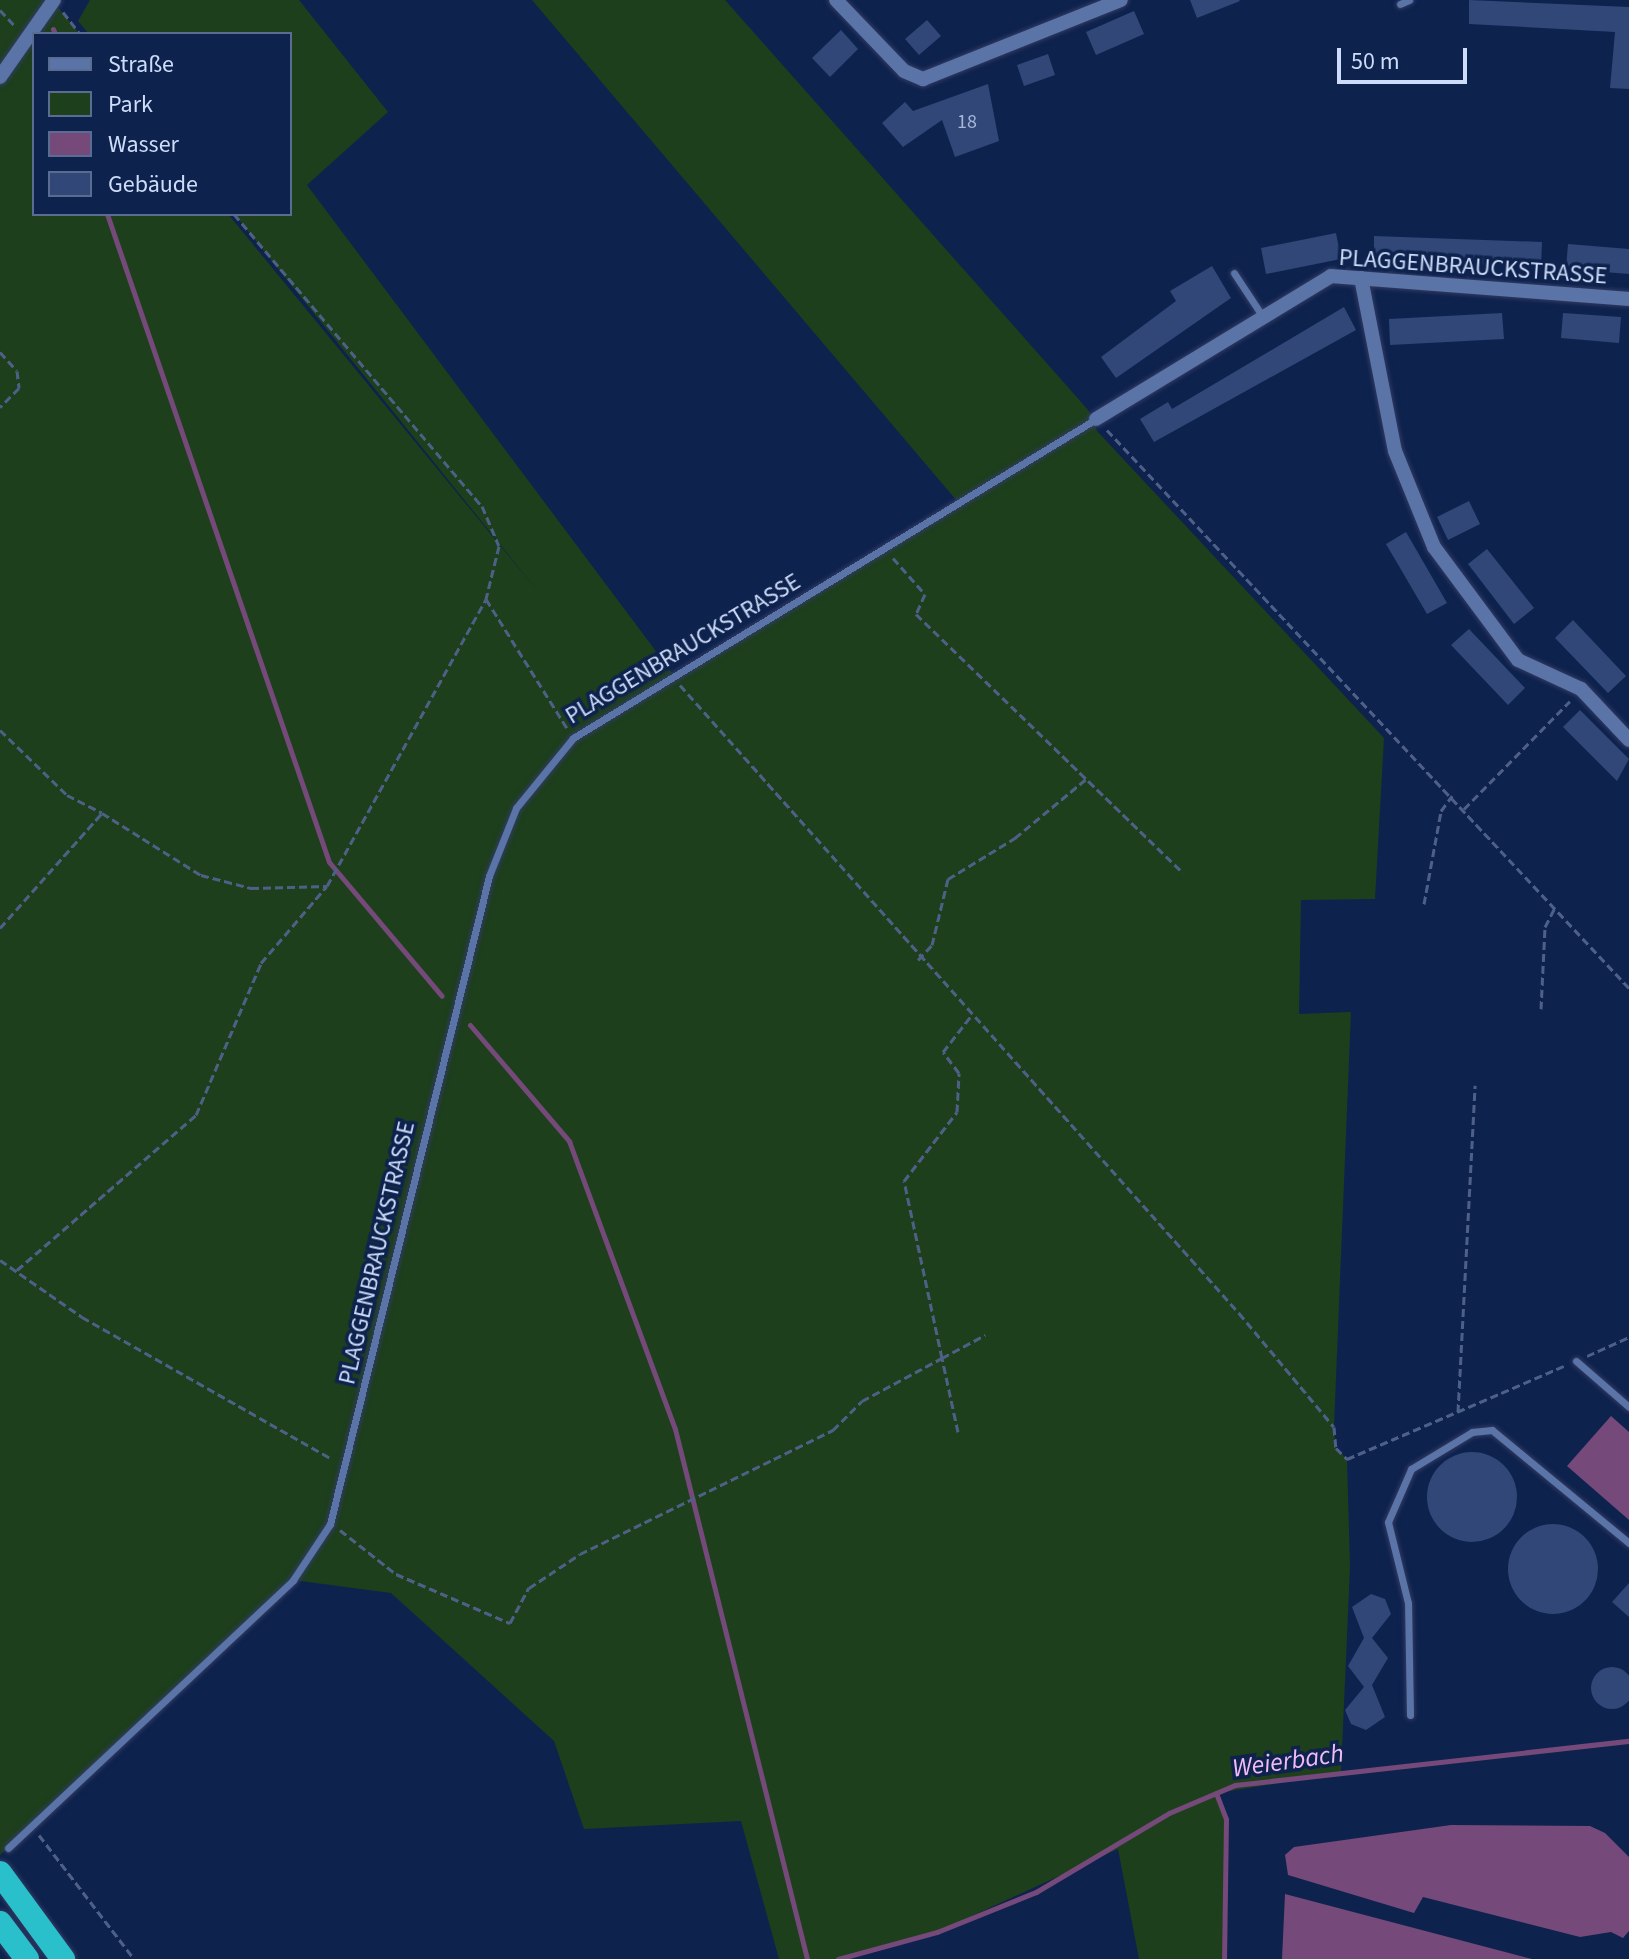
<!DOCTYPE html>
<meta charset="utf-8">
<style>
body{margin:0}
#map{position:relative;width:1629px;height:1959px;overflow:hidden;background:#0e224e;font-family:"Source Sans 3",sans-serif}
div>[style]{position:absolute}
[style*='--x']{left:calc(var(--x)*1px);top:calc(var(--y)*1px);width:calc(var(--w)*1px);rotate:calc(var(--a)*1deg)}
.green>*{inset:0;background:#1d3f1c}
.water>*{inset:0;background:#75497a}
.stream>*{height:5px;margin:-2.5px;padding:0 2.5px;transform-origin:2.5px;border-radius:2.5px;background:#75497a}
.building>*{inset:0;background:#304777}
.round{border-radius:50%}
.path>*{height:3px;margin-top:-1.5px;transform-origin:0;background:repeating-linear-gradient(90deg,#4e6087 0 8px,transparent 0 12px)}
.roads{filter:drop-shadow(0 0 2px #313b62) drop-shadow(0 0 2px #313b62)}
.service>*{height:7px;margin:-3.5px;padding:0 3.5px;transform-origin:3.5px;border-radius:3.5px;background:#5a74a7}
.minor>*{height:14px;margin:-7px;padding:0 7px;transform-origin:7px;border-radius:7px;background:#5a74a7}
.motorway>*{height:24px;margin:-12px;padding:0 12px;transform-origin:12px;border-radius:12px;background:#29c0cc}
span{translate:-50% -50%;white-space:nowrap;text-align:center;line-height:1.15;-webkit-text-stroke:7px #0e224e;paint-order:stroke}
.number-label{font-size:20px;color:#a6b7d8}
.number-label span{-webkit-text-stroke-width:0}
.street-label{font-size:24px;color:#cddcf8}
.water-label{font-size:26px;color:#f1bbf6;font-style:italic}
.legend{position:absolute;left:32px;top:32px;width:260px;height:184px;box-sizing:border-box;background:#0e224e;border:2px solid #5a6c92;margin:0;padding:10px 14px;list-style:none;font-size:24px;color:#cddcf8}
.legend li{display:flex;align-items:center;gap:16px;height:40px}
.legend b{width:40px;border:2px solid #5a6c92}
.scale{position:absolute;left:1337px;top:48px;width:130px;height:36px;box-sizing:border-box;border:4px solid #cddcf8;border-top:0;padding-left:10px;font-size:24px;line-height:28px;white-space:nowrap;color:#cddcf8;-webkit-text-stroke:6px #0e224e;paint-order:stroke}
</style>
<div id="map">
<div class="green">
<i style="clip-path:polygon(0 0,52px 0,80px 34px,34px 34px,34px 214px,228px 214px,540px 594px,234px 214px,290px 214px,290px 34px,89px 34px,78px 21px,90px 0,299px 0,388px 112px,307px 185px,673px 674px,957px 501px,532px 0,725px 0,1089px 411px,1097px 431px,1384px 738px,1375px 899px,1301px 900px,1299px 1014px,1351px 1012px,1334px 1427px,1336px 1448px,1347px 1459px,1350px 1567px,1341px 1773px,1217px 1793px,1226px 1820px,1224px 1959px,1139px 1959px,1118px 1849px,937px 1932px,838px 1959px,779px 1959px,741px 1821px,584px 1829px,554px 1741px,391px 1593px,293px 1580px,0 1855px)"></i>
</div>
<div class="water">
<i style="clip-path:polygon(1611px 1416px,1629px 1432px,1629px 1520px,1567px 1466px)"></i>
<i style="clip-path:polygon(1451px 1825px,1590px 1826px,1605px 1833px,1629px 1857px,1629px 1931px,1623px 1938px,1611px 1932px,1580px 1937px,1423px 1897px,1414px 1913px,1288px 1875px,1285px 1855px,1294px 1847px)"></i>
<i style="clip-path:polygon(1285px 1894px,1532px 1959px,1282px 1959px)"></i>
</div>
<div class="stream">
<i style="--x:53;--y:29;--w:5;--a:68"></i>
<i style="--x:107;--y:214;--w:685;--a:71.09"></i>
<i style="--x:329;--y:862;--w:175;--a:49.9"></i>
<i style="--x:470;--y:1025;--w:153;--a:49.5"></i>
<i style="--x:569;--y:1141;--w:307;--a:69.8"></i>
<i style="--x:675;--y:1429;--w:546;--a:76.01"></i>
<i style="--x:1216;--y:1793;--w:28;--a:69"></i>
<i style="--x:1226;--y:1819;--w:140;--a:90.8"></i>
<i style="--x:838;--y:1959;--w:103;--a:-15.3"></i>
<i style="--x:937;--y:1932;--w:107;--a:-22"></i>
<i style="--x:1036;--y:1892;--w:155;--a:-30.7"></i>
<i style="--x:1169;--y:1813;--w:72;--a:-23"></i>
<i style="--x:1235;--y:1785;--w:396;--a:-6.4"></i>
</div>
<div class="building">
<i style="clip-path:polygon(1190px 0,1239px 0,1240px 1px,1197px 18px)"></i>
<i style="clip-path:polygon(1469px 0,1629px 7px,1629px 89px,1610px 88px,1615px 32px,1469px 24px)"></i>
<i style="clip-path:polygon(1134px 11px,1144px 34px,1096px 55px,1086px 32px)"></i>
<i style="clip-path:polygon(927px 20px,941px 36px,919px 55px,905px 39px)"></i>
<i style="clip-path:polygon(841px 30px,858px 49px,830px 77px,812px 58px)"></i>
<i style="clip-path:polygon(1048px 54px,1055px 75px,1024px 86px,1017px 65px)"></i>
<i style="clip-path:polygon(988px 84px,999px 141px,955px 157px,942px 120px,903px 147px,882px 123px,905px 102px,913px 111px)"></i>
<i style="clip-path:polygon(1336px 233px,1341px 259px,1266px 274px,1261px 248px)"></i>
<i style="clip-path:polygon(1374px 236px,1542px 242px,1541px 266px,1374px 262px)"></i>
<i style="clip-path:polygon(1568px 244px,1629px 249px,1629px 274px,1566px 269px)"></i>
<i style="clip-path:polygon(1212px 266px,1231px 298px,1116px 378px,1101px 357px,1176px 301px,1170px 291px)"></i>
<i style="clip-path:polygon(1344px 307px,1356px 330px,1154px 442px,1140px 419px,1168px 402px,1172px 409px)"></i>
<i style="clip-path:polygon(1502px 313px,1504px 339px,1390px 345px,1389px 319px)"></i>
<i style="clip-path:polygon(1563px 313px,1621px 317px,1619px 343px,1561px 338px)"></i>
<i style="clip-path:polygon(1469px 501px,1480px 524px,1448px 540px,1437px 517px)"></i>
<i style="clip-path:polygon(1406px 532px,1447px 603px,1427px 614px,1386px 544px)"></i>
<i style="clip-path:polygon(1487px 549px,1534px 608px,1514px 624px,1468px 564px)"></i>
<i style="clip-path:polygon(1573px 620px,1626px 676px,1608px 693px,1555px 638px)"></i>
<i style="clip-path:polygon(1469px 629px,1525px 688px,1508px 705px,1451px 645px)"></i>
<i style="clip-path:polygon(1580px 710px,1629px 759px,1617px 781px,1563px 727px)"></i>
<i class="round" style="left:1427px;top:1452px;width:90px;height:90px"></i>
<i class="round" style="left:1508px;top:1524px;width:90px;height:90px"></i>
<i style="clip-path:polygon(1629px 1583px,1629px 1617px,1612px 1602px)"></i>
<i style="clip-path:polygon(1371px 1594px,1385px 1599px,1391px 1614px,1372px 1638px,1388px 1658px,1372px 1685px,1385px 1717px,1366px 1730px,1351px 1724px,1345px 1710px,1364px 1687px,1348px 1666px,1364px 1638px,1352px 1607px)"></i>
<i class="round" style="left:1591px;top:1667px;width:42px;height:42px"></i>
</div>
<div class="path">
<i style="--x:0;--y:10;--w:23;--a:47"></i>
<i style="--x:63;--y:12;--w:28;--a:52"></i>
<i style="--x:234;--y:214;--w:383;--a:49.7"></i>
<i style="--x:482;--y:506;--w:43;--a:67"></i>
<i style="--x:499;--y:546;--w:55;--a:103.8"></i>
<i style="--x:486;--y:599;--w:152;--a:57.9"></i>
<i style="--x:0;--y:352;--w:25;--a:48"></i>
<i style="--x:17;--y:371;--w:17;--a:83"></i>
<i style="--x:19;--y:388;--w:27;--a:135"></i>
<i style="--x:1107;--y:430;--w:764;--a:46.91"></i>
<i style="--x:893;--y:558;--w:48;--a:48.4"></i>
<i style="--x:925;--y:594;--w:22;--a:114"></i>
<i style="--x:916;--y:614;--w:372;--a:44.1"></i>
<i style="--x:680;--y:685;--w:841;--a:48.33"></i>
<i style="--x:1239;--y:1313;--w:148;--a:50.2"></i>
<i style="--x:1334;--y:1427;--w:21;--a:85"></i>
<i style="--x:1336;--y:1448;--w:16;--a:45"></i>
<i style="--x:1347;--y:1459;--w:238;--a:-23.2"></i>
<i style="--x:0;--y:730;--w:93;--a:44.1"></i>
<i style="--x:67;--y:795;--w:39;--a:27"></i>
<i style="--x:1464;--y:809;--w:151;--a:-45.5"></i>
<i style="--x:1424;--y:904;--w:95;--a:-79.6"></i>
<i style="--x:1441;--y:811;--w:19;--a:-54"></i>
<i style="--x:0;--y:928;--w:154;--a:-48.4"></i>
<i style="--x:102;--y:813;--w:117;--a:32.1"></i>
<i style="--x:201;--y:875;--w:52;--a:14.6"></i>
<i style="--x:251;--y:888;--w:76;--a:-1.5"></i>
<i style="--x:918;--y:960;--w:21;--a:-47"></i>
<i style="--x:932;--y:945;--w:68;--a:-76.4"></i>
<i style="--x:948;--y:879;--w:79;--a:-31.5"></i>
<i style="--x:1015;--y:838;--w:92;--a:-39.7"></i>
<i style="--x:1541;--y:1009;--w:82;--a:-87.2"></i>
<i style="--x:1545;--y:927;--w:22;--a:-63"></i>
<i style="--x:0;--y:1260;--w:100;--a:34.8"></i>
<i style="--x:82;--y:1317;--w:288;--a:29.6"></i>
<i style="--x:17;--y:1270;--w:237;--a:-40.9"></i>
<i style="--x:196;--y:1115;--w:165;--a:-66.8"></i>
<i style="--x:261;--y:963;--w:101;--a:-49.4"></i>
<i style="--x:327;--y:886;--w:328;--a:-61"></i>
<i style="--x:1587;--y:1356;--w:46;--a:-24.3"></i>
<i style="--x:1458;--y:1412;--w:327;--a:-87"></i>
<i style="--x:958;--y:1432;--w:76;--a:-102.2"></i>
<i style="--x:942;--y:1358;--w:49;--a:-28.1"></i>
<i style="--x:340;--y:1530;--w:71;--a:38.2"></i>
<i style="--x:396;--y:1574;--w:124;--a:23.3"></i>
<i style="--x:510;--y:1623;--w:40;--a:-62"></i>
<i style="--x:529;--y:1588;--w:61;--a:-33.7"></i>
<i style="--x:580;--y:1554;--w:282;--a:-26.1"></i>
<i style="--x:833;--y:1430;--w:41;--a:-45"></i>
<i style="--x:862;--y:1401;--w:91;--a:-28.3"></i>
<i style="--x:942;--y:1358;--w:181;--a:-102.1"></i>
<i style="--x:904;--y:1181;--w:87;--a:-52.5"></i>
<i style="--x:957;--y:1112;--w:39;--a:-87"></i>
<i style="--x:959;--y:1073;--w:26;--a:-127"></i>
<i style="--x:943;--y:1052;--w:46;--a:-52.1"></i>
<i style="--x:39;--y:1835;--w:156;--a:52.5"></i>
</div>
<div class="roads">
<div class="service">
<i style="--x:1400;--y:4;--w:10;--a:-24"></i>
<i style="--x:1234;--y:273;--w:53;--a:56.6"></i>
<i style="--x:1576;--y:1361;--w:70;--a:41"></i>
<i style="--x:1410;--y:1715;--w:112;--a:-91"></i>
<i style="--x:1408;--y:1603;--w:83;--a:-103.9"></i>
<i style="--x:1388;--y:1522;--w:58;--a:-66.5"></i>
<i style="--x:1411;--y:1469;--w:71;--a:-31.2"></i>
<i style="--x:1472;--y:1432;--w:20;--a:-6"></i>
<i style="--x:1492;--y:1430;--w:178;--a:39.5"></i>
<i style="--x:8;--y:1848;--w:391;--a:-43.2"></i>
<i style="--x:293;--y:1580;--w:67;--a:-56.5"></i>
<i style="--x:330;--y:1524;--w:667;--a:-76.21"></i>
<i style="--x:489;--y:876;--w:73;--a:-68.3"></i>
<i style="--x:516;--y:808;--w:90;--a:-50.8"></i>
<i style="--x:573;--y:738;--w:613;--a:-31.38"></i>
</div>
<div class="minor">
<i style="--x:836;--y:0;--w:98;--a:46.2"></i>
<i style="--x:904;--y:71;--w:21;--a:23"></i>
<i style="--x:923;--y:79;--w:213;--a:-21.8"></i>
<i style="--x:0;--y:77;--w:94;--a:-55"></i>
<i style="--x:1361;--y:278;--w:176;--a:78.9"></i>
<i style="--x:1395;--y:451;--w:104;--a:67.9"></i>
<i style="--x:1434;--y:547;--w:141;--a:53.4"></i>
<i style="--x:1518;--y:660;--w:69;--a:24.7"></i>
<i style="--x:1581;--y:689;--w:70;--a:46.7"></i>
<i style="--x:1096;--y:419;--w:275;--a:-31.3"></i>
<i style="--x:1331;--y:276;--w:299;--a:4.4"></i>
</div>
<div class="motorway">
<i style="--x:0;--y:1873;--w:107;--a:53.8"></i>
<i style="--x:0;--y:1923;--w:45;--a:53.1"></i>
</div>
</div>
<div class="number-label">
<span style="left:967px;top:122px">18</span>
</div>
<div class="street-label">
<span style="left:1473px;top:267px;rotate:4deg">PLAGGENBRAUCKSTRASSE</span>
<span style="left:683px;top:649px;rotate:-31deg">PLAGGENBRAUCKSTRASSE</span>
<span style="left:377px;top:1253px;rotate:-77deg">PLAGGENBRAUCKSTRASSE</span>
</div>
<div class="water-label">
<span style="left:1288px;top:1761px;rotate:-8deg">Weierbach</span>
</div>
<ul class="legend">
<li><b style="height:10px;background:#5a74a7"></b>Straße</li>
<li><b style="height:22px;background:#1d3f1c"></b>Park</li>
<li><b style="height:22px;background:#75497a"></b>Wasser</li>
<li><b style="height:22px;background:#304777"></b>Gebäude</li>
</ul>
<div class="scale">50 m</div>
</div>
